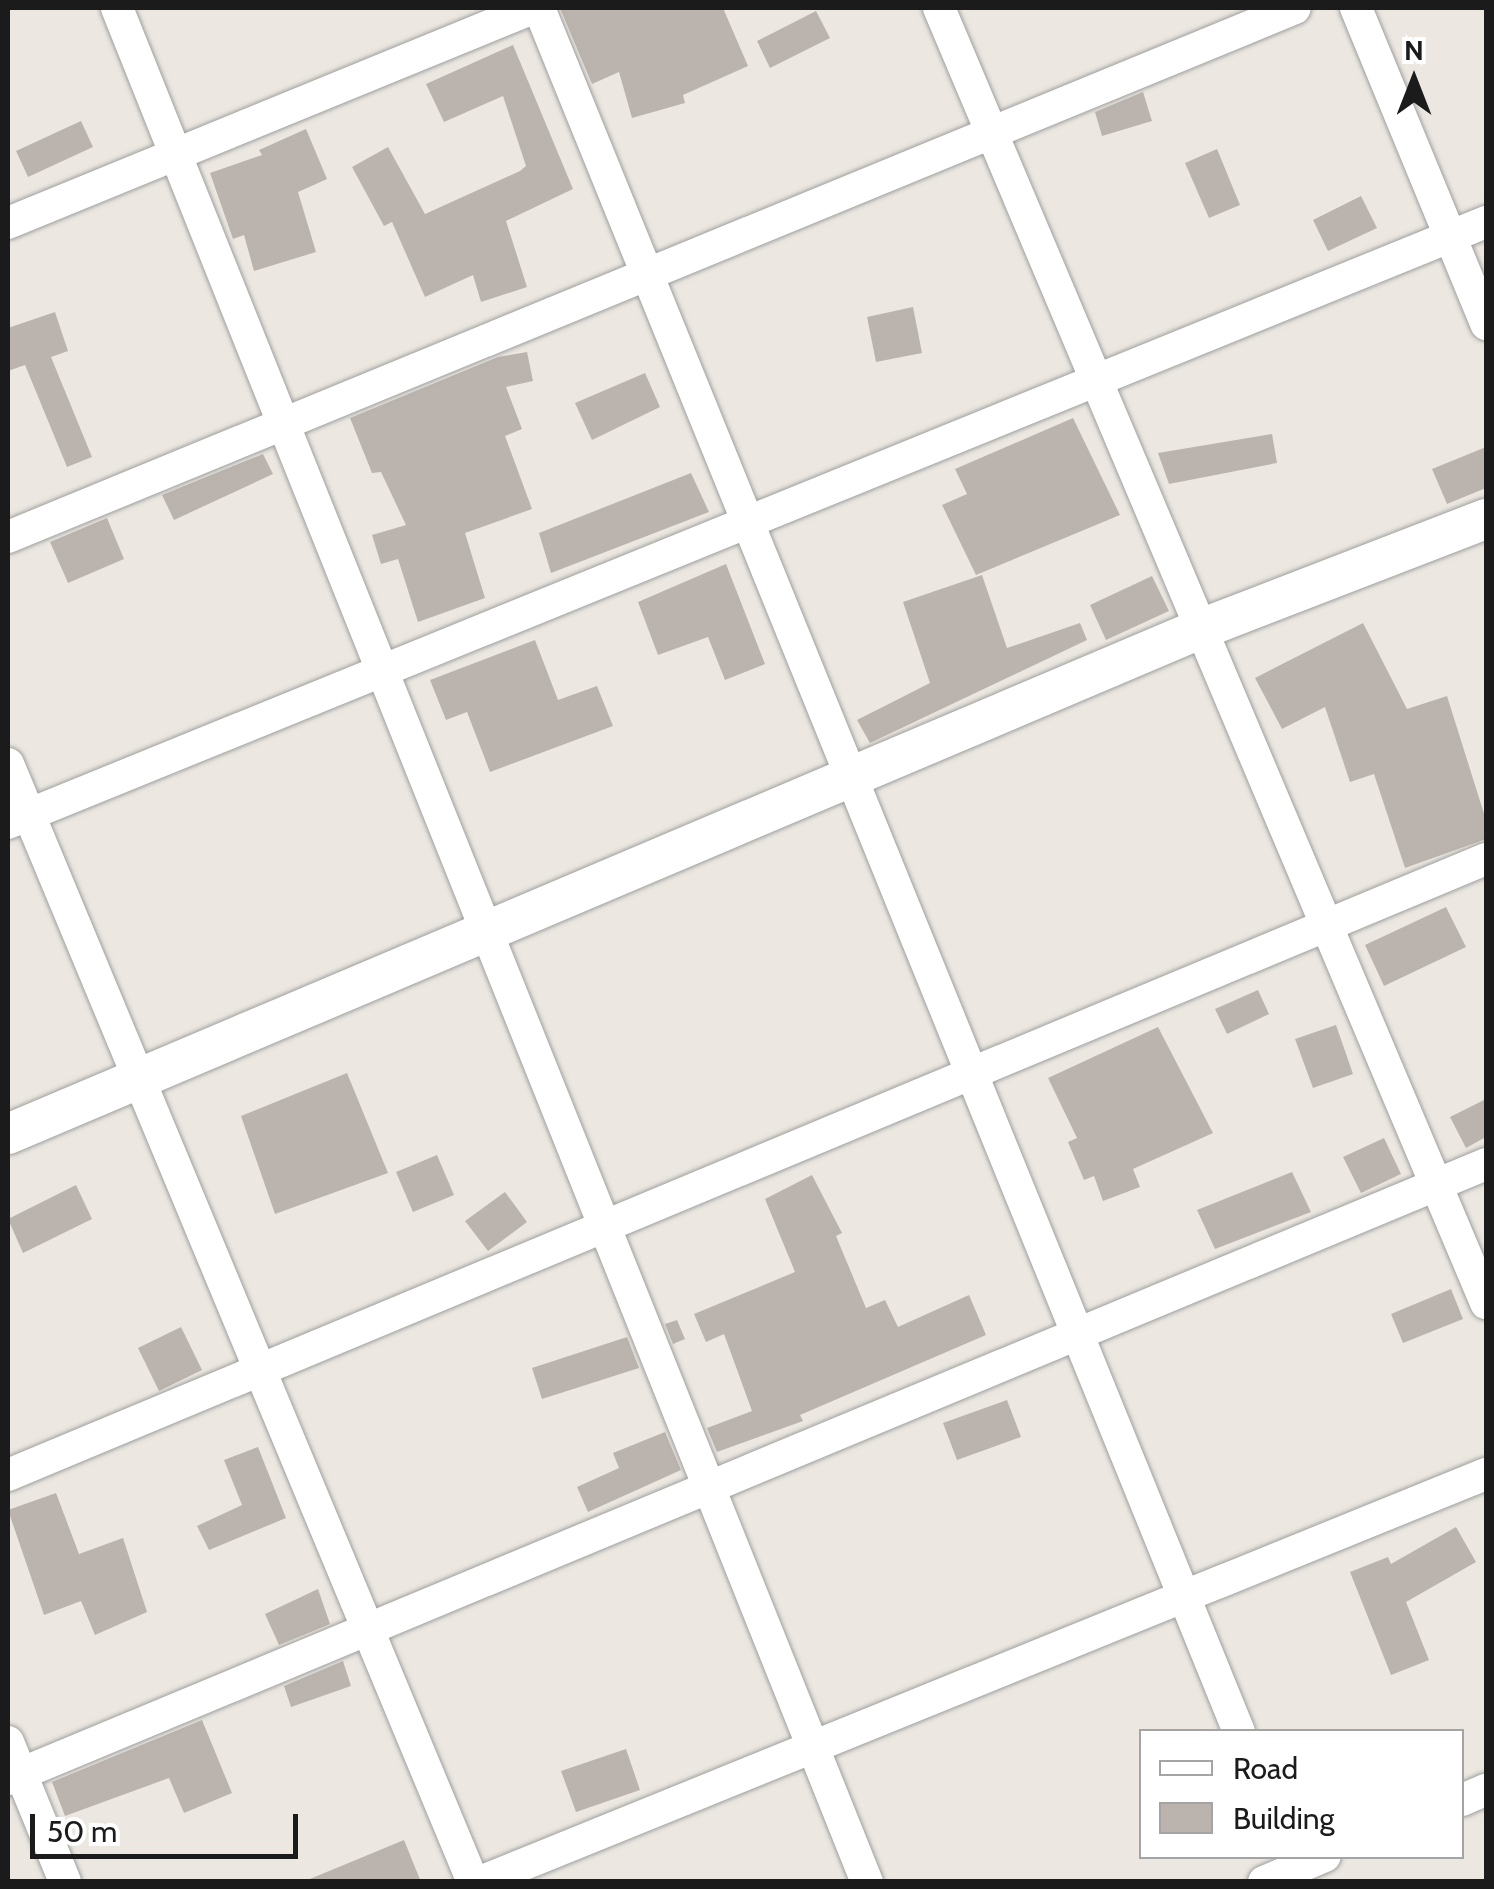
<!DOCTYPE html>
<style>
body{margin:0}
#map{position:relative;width:1494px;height:1889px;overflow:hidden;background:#ece8e1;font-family:Cabin,sans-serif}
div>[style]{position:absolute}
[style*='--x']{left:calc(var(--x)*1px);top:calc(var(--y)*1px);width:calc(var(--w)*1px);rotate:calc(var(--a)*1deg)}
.building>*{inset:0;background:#bbb4ae}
.roads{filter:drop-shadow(0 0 2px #9f9f9f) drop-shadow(0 0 2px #9f9f9f)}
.minor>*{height:32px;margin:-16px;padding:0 16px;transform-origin:16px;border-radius:16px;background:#fff}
.tertiary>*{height:40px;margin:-20px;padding:0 20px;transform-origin:20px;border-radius:20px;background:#fff}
span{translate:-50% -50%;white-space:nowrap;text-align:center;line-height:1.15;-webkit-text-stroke:8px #fff;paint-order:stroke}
.frame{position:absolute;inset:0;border:10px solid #1b1b1b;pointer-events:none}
.legend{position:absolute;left:1139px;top:1729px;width:325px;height:130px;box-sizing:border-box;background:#fff;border:2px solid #a4a4a4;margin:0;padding:12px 18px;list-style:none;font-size:30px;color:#1b1b1b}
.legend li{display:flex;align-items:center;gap:20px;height:50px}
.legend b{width:50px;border:2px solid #a4a4a4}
.north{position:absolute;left:1364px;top:30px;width:100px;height:100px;-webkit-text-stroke:8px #fff;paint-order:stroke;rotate:0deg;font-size:28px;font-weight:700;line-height:40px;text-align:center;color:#1b1b1b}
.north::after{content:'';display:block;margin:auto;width:35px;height:45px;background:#1b1b1b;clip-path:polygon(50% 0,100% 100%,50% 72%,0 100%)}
.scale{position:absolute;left:30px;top:1814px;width:268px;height:45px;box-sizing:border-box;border:5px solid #1b1b1b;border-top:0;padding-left:12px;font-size:30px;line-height:35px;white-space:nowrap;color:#1b1b1b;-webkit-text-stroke:8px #fff;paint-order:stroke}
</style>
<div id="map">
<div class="building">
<i style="clip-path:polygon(560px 8px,723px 8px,748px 66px,683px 95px,685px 103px,632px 118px,619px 72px,592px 84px)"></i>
<i style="clip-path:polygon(816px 11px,830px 38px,770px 68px,757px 41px)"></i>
<i style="clip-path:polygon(513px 45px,573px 189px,506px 221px,527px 287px,481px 302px,473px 275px,425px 297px,392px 222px,384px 226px,352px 167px,388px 147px,425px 214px,520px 171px,526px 166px,503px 96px,444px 122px,426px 84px)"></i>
<i style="clip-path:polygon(1143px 92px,1152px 121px,1102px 136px,1095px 112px)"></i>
<i style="clip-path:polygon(81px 121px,93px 147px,28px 177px,16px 151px)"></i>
<i style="clip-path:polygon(306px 129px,327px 179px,298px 192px,316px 252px,254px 271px,244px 235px,233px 239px,210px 173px,262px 155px,259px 150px)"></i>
<i style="clip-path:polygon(1217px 149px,1240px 205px,1209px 218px,1185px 163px)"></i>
<i style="clip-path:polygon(1361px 196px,1377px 228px,1328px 251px,1313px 220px)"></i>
<i style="clip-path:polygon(913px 307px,922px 353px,876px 362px,867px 317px)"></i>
<i style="clip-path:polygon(55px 312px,68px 351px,51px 357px,92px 457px,67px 467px,25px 365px,8px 371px,8px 328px)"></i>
<i style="clip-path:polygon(527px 352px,533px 381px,506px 387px,522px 429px,505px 436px,532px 509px,465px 533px,485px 598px,418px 622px,398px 559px,381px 564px,372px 535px,406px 525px,381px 472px,372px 473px,350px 418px,498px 357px)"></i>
<i style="clip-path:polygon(645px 373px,660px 407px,592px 440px,575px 403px)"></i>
<i style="clip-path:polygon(1073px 418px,1120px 515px,976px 575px,942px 505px,967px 494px,955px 469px)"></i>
<i style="clip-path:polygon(1272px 434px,1277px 463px,1169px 484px,1158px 453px)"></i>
<i style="clip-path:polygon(1486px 447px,1486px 488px,1447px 504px,1432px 469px)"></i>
<i style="clip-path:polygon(263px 454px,273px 474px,174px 520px,162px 495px)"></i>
<i style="clip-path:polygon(691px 473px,709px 512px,551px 573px,539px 533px)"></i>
<i style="clip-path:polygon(107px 518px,124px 559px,68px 583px,50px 542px)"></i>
<i style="clip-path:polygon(726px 564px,765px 664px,725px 680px,708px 637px,658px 655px,638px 602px)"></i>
<i style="clip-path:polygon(982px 575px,1007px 648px,1080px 623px,1087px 640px,870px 743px,857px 720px,930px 683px,903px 602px)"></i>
<i style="clip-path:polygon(1152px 576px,1169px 611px,1106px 640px,1090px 605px)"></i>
<i style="clip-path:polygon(1363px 623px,1407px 709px,1447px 696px,1486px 820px,1486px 839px,1405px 868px,1374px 774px,1350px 782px,1325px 707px,1282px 729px,1255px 678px)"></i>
<i style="clip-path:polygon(535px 640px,558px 700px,597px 686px,613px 726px,490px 772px,467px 712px,446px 720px,430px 680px)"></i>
<i style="clip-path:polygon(1446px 907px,1466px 947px,1384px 986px,1365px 945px)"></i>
<i style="clip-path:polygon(1258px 990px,1269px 1014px,1227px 1034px,1215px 1009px)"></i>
<i style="clip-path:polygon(1336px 1025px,1353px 1074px,1313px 1088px,1295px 1039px)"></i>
<i style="clip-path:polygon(1158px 1027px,1213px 1133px,1133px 1169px,1140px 1187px,1103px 1201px,1094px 1176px,1084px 1180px,1068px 1142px,1077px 1138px,1048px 1078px)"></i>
<i style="clip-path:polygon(347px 1073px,388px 1173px,275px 1214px,241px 1116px)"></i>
<i style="clip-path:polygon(1486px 1099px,1486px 1137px,1466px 1148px,1450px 1117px)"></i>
<i style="clip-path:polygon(1384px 1138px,1401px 1174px,1361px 1193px,1343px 1157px)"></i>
<i style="clip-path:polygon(437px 1155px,454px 1195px,413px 1212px,396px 1172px)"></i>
<i style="clip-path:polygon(1292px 1172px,1311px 1212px,1215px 1249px,1197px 1210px)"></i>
<i style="clip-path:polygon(812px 1175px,842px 1233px,836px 1236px,866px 1308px,885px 1300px,898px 1327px,969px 1295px,986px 1335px,800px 1415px,803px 1421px,717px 1452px,707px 1428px,752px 1411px,724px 1334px,706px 1342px,694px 1314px,795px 1272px,765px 1199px)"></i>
<i style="clip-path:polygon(76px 1185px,92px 1219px,23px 1253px,8px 1219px)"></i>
<i style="clip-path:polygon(505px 1192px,527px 1222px,488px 1251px,465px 1221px)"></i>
<i style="clip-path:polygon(1451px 1289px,1463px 1319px,1403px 1343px,1391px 1314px)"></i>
<i style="clip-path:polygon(677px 1320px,685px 1339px,673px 1344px,665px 1324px)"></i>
<i style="clip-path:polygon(181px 1327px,202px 1370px,159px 1391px,138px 1348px)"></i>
<i style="clip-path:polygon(627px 1337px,639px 1368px,542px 1399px,532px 1368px)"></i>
<i style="clip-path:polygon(1007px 1400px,1021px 1437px,957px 1460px,943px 1423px)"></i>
<i style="clip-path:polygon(665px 1432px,681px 1470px,588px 1512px,577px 1487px,619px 1468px,613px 1453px)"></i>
<i style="clip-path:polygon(258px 1447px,286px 1518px,209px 1550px,197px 1526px,242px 1505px,224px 1460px)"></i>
<i style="clip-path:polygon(56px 1493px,79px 1554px,123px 1538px,147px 1612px,95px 1635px,81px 1601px,44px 1615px,8px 1510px)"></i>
<i style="clip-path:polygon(1456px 1527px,1476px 1562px,1406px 1602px,1429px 1660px,1391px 1675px,1350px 1572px,1388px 1557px,1391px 1564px)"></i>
<i style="clip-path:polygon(318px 1589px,330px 1624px,279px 1645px,265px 1614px)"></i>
<i style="clip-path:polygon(343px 1661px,351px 1686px,291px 1707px,284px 1686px)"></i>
<i style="clip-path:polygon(202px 1720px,232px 1793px,184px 1813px,169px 1778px,65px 1816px,52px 1782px)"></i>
<i style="clip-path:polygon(626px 1749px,640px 1790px,576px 1812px,561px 1771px)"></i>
<i style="clip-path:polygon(404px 1840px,421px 1882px,306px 1882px,305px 1881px)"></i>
</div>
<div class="roads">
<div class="minor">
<i style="--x:117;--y:8;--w:2019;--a:68.19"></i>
<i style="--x:539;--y:8;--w:1861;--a:67.9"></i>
<i style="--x:939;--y:8;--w:1406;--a:67.1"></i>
<i style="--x:1356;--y:8;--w:342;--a:67.6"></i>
<i style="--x:8;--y:223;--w:567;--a:-22.27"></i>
<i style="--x:8;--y:537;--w:1391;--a:-22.34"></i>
<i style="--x:8;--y:764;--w:1211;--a:67.42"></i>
<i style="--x:8;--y:823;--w:1596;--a:-22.13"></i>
<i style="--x:8;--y:1475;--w:1601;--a:-22.63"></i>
<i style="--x:8;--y:1742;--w:151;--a:67.8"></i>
<i style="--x:8;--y:1779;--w:1601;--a:-22.59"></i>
<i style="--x:1462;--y:1800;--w:26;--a:-23"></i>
<i style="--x:480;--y:1882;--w:1086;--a:-22.08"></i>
<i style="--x:1264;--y:1882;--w:66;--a:-23.1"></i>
</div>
<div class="tertiary">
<i style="--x:8;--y:1134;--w:1287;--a:-22.96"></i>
<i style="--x:1193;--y:632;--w:314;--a:-21.1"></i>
</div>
</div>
<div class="frame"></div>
<ul class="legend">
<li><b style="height:12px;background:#fff"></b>Road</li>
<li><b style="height:28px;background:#bbb4ae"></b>Building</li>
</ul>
<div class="north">N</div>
<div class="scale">50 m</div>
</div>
